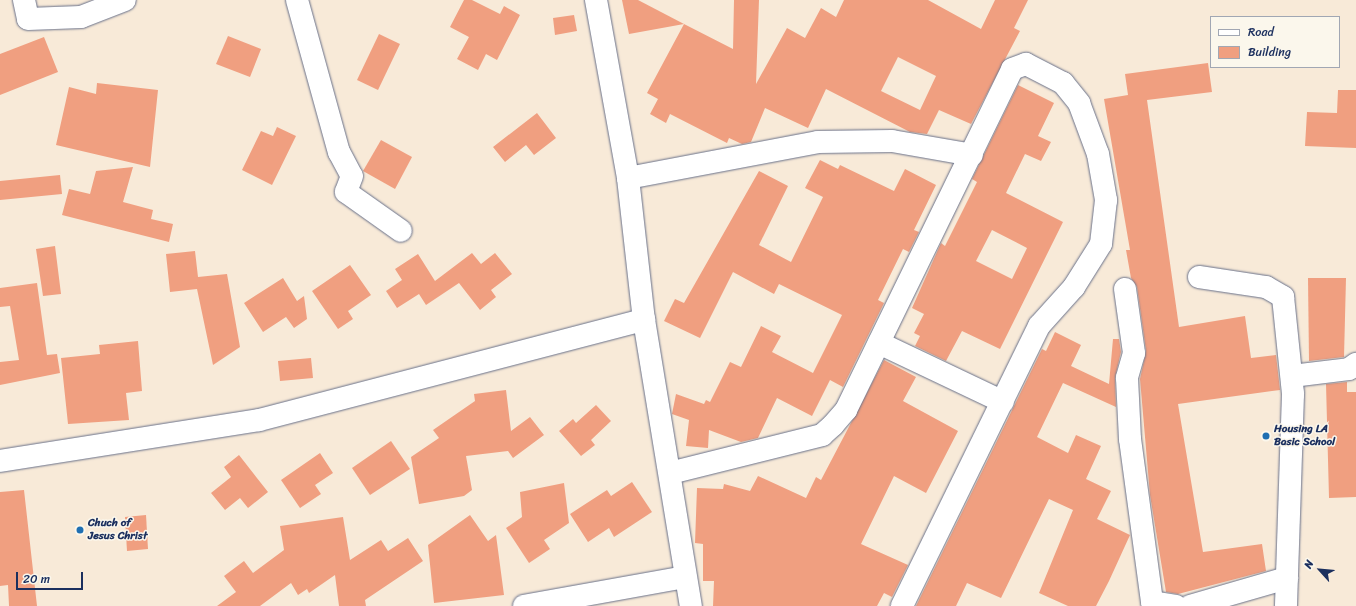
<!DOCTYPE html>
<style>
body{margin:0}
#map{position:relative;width:1356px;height:606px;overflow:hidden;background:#f8ead8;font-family:Sriracha,sans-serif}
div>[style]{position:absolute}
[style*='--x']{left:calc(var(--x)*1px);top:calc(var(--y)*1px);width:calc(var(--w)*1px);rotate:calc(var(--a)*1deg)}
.building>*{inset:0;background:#f09f80}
.roads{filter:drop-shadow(0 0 1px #687089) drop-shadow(0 0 1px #687089)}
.street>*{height:22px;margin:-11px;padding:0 11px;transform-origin:11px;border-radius:11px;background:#fff}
.dots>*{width:11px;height:11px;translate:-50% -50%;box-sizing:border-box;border:2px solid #fbf7ec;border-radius:50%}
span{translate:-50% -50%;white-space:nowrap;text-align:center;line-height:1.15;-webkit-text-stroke:3px #fbf7ec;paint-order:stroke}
.poi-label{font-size:11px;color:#1b2f5e;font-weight:700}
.left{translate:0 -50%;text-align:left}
.legend{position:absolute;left:1210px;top:16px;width:130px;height:52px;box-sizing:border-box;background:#fbf7ec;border:1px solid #a1a7b3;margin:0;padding:5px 7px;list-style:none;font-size:12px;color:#1b2f5e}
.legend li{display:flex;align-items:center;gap:8px;height:20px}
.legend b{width:20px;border:1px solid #a1a7b3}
.north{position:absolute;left:1300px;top:550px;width:40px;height:40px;-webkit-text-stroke:3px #fbf7ec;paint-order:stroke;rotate:297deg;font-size:11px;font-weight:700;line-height:16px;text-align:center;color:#1b2f5e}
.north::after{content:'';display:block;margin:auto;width:14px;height:18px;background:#1b2f5e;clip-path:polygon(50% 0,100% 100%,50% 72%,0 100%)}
.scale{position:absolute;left:16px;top:572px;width:67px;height:18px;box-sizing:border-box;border:2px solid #1b2f5e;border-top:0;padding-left:5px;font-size:12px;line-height:14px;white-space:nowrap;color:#1b2f5e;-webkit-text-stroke:3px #fbf7ec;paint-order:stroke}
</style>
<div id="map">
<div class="building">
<i style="clip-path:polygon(464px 0,472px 0,500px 14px,504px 6px,520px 15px,497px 60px,486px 54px,478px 70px,457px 59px,469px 37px,450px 27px)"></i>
<i style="clip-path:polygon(622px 0,638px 0,684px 24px,629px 34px)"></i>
<i style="clip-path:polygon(evenodd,734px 0,759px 0,756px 84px,787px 28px,805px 38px,821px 8px,836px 17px,844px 0,928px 0,981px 29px,995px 0,1028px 0,1014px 28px,1020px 31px,971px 124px,939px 110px,927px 134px,910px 132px,826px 89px,808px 128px,765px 108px,751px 142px,742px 144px,729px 138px,727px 143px,670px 114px,666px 123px,650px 114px,658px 99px,647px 93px,684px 24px,733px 49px,734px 0,898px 57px,936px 76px,920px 110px,881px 91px,898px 57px)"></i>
<i style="clip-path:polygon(574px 15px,577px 31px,555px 35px,553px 18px)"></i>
<i style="clip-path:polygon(379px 34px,400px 44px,378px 90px,357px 80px)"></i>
<i style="clip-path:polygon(228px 36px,261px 49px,250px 77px,216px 64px)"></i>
<i style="clip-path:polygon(44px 37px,58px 72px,0 95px,0 54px)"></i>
<i style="clip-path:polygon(1208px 63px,1212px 92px,1147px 100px,1179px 327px,1245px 316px,1251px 358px,1276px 355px,1280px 390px,1178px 404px,1203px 552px,1262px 544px,1266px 571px,1178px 594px,1166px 592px,1150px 495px,1140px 379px,1146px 351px,1137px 287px,1131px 278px,1126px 250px,1130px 250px,1104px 99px,1128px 95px,1125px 74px)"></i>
<i style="clip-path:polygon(97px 83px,158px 90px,150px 167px,56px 145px,69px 87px,96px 94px)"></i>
<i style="clip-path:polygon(evenodd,1018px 85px,1054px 103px,1038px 136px,1051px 142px,1041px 161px,1025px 154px,1006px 193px,1063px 222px,1000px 349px,962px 331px,946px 361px,915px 346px,920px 336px,914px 333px,924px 314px,912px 308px,941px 243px,945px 246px,977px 182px,972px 179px,1018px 85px,992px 230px,1027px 248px,1012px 279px,976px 261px,992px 230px)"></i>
<i style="clip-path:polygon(1338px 90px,1356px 90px,1356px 148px,1305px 146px,1307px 112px,1337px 113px)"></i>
<i style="clip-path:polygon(537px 113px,556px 138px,534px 155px,526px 145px,505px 162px,493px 147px)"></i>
<i style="clip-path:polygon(277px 127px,296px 136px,272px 185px,242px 170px,261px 131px,273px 136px)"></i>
<i style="clip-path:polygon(381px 140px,412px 157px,395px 189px,363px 171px)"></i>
<i style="clip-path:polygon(820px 160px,838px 169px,840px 165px,894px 191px,905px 169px,936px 185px,914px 230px,919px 232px,909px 252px,903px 249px,878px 300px,884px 303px,843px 387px,830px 380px,812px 416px,777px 398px,758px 438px,741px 442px,709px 430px,708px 448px,686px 446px,689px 420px,672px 414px,676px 394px,704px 404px,706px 400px,710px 402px,730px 362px,741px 367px,761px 326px,781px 336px,772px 352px,813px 373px,842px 315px,779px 284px,774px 294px,733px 272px,700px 338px,664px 321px,675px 299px,684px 303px,759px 171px,788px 186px,759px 245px,791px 262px,823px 197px,805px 188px)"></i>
<i style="clip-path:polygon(133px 167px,123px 202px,153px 210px,151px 219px,173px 224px,169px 242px,62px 215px,69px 189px,90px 194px,96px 171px)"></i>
<i style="clip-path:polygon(60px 175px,62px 194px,0 200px,0 181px)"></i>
<i style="clip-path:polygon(55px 246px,61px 294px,43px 296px,36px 249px)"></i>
<i style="clip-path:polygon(195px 251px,198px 277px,227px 274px,240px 347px,213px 365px,197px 289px,170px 292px,166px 254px)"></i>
<i style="clip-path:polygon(472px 253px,481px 264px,495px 253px,512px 274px,491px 290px,496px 297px,480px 310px,459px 283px,426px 305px,419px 294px,397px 308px,386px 291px,402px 280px,395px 269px,418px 254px,435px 281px)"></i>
<i style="clip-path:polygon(350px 265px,371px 295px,348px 311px,353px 319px,338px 329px,312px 291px)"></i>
<i style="clip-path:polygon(283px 278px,297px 301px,304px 296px,307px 319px,294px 328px,286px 317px,263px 332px,244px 303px)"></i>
<i style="clip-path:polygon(1308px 278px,1346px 278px,1344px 357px,1309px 361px)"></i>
<i style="clip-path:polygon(37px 283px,47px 355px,57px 354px,60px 373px,0 385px,0 362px,19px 360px,10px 306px,0 307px,0 288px)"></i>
<i style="clip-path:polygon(1055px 332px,1081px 345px,1071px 366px,1109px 384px,1113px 339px,1119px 339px,1121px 352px,1115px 378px,1116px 407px,1063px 383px,1037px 437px,1068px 453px,1076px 435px,1101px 446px,1086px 479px,1111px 491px,1097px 519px,1130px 535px,1109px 581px,1096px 606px,1068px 606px,1039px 593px,1073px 510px,1049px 499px,1001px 598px,967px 583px,956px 606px,916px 606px,1042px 349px,1046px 351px)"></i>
<i style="clip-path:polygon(138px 341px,142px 391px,126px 393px,129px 420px,68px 424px,61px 358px,100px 354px,99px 345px)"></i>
<i style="clip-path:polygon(311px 358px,313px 378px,280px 381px,278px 361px)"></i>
<i style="clip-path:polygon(884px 360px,916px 377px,903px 401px,958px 431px,926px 493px,894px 476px,861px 544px,908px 565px,892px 597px,884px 593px,877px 606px,713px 606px,714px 581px,703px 581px,703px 544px,695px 543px,697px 488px,723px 489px,724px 484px,750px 491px,758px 476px,806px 498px,816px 477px,821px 480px)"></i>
<i style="clip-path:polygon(1347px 382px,1347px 392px,1356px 392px,1356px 497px,1329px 498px,1326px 384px)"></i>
<i style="clip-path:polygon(506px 390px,511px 431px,530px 417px,544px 435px,513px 458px,508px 451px,466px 456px,472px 490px,464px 496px,419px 504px,411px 457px,439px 438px,433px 430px,475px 401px,474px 394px)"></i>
<i style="clip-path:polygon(596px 405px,611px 421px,591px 440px,595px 445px,581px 456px,559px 431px,573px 419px,576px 423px)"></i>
<i style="clip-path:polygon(391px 441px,410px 469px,370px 495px,352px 468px)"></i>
<i style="clip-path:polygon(320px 453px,333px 473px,315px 485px,321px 494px,300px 508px,281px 480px)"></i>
<i style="clip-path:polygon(239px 455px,268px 492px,248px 508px,240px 498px,225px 510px,211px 493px,231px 477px,224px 467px)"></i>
<i style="clip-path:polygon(632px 482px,652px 512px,614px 537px,609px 528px,588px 542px,570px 514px,607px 490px,611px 496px)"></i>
<i style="clip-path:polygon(564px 483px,569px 523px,544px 540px,550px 549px,529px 563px,506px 528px,522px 517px,520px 492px)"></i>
<i style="clip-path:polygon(24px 490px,37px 606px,9px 606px,8px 585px,0 586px,0 492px)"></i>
<i style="clip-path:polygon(146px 515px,148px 549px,127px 551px,125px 517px)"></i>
<i style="clip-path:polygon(470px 515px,488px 541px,496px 535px,504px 595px,434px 603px,428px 545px)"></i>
<i style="clip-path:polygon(343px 517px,350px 560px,381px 540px,388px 551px,408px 538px,423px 561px,365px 600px,366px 606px,339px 606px,335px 575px,309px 593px,307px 589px,298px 595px,291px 583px,260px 606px,217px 606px,236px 592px,224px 576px,244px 561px,253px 573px,284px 550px,280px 526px)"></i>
</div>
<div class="roads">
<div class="street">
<i style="--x:24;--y:0;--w:19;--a:78"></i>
<i style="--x:28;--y:19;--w:53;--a:-2.2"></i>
<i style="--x:81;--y:17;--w:47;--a:-21.1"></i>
<i style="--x:297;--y:0;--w:158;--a:74.6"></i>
<i style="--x:339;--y:152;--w:27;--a:62"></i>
<i style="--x:352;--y:176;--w:17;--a:111"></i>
<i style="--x:346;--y:192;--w:67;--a:35.3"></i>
<i style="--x:596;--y:0;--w:181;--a:79.8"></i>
<i style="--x:628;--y:178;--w:143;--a:83.6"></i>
<i style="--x:628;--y:178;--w:193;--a:-10.7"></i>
<i style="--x:818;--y:142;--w:74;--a:-0.8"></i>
<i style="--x:892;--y:141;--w:81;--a:9.9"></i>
<i style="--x:1199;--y:277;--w:68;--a:8.5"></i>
<i style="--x:1266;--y:287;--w:20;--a:30"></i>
<i style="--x:1283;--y:297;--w:98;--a:84.1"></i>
<i style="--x:1293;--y:394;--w:212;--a:91.9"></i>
<i style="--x:1125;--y:289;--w:65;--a:82"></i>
<i style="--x:1134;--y:353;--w:26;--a:106"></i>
<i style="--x:1127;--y:378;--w:61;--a:87.2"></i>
<i style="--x:1130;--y:439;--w:164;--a:82.3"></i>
<i style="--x:1152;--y:602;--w:24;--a:9"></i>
<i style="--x:879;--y:343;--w:137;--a:25.4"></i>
<i style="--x:1292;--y:376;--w:57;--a:-7"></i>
<i style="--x:1349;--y:369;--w:9;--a:-36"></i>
<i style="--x:0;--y:461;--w:262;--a:-9"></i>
<i style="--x:259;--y:420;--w:398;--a:-14.6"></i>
<i style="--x:644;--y:320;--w:290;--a:80.7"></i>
<i style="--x:670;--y:473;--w:157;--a:-14"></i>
<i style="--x:822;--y:435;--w:15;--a:-42"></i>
<i style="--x:833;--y:425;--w:20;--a:-49"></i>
<i style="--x:846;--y:410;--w:379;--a:-64"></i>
<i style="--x:1012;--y:69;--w:15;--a:-20"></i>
<i style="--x:1026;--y:64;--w:42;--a:27.2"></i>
<i style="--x:1063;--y:83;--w:26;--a:51"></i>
<i style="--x:1079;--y:103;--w:54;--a:69.6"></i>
<i style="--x:1098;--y:154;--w:47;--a:80.1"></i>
<i style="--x:1106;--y:200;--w:44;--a:96.5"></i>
<i style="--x:1101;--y:244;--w:51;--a:122.1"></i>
<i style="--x:1074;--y:287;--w:52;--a:131.9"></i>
<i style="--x:1039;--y:326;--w:312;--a:116.1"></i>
<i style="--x:524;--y:606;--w:164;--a:-10.2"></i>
<i style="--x:1190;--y:606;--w:101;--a:-16.1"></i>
</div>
</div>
<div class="dots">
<i style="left:1266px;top:436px;background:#1f6fb2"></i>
<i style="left:80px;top:530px;background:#1f6fb2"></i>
</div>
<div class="poi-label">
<span class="left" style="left:1274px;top:436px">Housing LA<br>Basic School</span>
<span class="left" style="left:88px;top:530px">Chuch of<br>Jesus Christ</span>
</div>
<ul class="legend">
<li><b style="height:5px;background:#fff"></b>Road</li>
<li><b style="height:11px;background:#f09f80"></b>Building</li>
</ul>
<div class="north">N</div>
<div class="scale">20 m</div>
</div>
